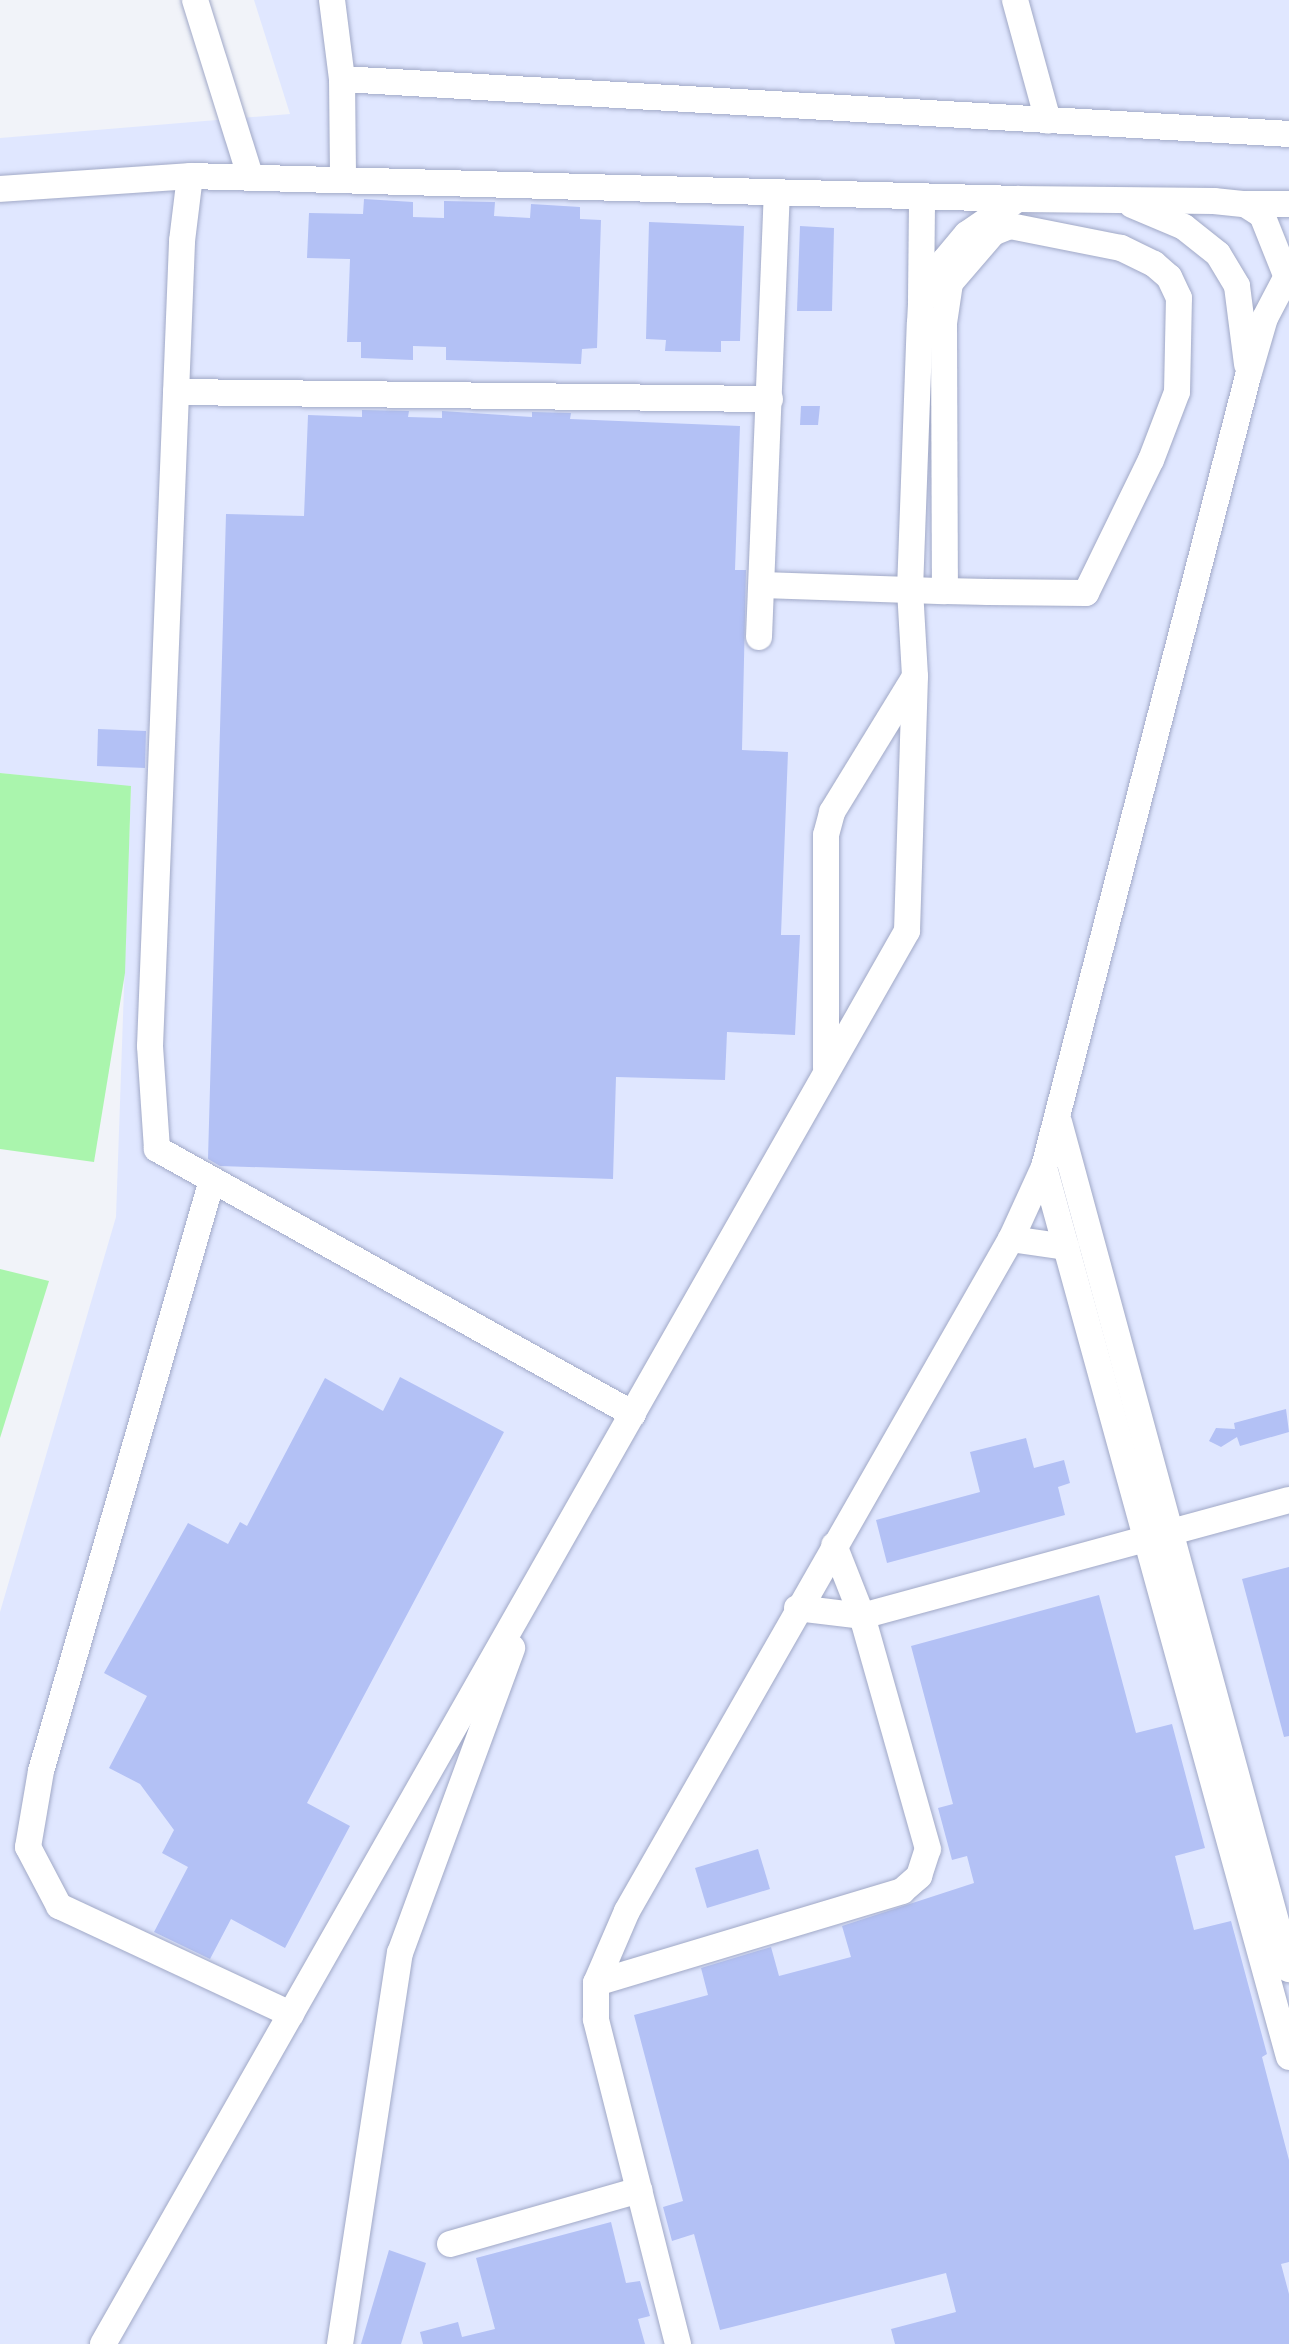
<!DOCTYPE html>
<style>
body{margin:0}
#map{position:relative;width:1289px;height:2344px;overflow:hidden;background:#f1f3f9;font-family:Arial,sans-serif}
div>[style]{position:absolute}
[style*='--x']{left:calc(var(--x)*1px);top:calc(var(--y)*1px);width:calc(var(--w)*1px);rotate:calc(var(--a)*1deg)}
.built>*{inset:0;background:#e0e7ff}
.green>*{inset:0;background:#aaf5ad}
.building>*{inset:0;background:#b3c1f5}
.roads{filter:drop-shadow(0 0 2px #a1a9c7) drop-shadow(0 0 2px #a1a9c7)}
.minor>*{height:26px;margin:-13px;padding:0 13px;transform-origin:13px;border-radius:13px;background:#fff}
span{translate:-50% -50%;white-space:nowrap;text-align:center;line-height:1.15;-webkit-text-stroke:6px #fff;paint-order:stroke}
</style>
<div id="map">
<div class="built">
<i style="clip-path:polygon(254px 0,1289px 0,1289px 2344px,0 2344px,0 1612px,116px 1217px,131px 787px,0 773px,0 138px,290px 114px)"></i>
</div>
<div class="green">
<i style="clip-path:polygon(0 773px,131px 786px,125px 973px,94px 1162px,0 1149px)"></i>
<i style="clip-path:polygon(0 1269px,49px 1281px,0 1438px)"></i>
</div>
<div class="building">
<i style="clip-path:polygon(364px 199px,413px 202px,413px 217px,444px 218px,444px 201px,495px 202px,494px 216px,530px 218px,531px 204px,580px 207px,580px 219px,601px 220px,597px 348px,582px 349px,581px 364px,446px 360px,446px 347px,413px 346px,413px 360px,361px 358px,361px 342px,347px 342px,350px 259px,307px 258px,309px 213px,363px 214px)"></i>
<i style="clip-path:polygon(649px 222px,744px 226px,740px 341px,721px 341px,721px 352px,665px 351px,666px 340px,646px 339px)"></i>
<i style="clip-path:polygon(800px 226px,834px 228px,832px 311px,797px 311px)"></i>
<i style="clip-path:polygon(801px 406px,820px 406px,818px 425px,800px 425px)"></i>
<i style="clip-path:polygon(362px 410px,409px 411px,408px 417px,442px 418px,442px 411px,532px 417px,532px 412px,571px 413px,570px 419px,740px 426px,735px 570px,746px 570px,742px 750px,788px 752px,781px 935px,800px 935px,795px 1035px,727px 1032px,725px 1080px,616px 1077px,613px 1179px,220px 1166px,208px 1159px,226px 514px,304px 516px,308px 415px,362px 417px)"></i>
<i style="clip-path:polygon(98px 729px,146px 731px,145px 768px,97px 766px)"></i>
<i style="clip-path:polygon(400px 1377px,504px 1432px,307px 1803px,350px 1826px,285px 1948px,231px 1919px,210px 1959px,154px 1932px,188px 1867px,162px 1853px,174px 1830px,140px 1784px,109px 1768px,147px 1696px,104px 1673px,188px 1523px,228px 1544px,240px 1522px,247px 1526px,325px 1378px,383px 1411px)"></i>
<i style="clip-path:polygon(1286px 1409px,1289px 1432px,1240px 1446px,1237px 1437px,1221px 1447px,1209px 1441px,1216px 1428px,1235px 1429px,1234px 1423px)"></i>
<i style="clip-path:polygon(1026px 1438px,1034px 1468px,1064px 1460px,1070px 1483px,1058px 1487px,1065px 1515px,887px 1563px,876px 1520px,980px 1492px,970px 1452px)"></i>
<i style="clip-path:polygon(1289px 1567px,1289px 1736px,1284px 1737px,1242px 1579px)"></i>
<i style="clip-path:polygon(1099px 1595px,1136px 1733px,1172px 1724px,1205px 1848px,1175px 1856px,1194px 1930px,1231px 1921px,1267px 2054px,1262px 2057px,1289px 2160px,1289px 2262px,1281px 2264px,1289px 2294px,1289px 2344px,895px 2344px,891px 2329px,956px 2312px,946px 2273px,720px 2330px,694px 2234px,672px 2241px,663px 2207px,683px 2201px,634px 2015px,708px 1995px,701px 1968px,771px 1947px,779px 1976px,851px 1957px,842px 1926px,974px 1883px,967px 1856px,952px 1860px,938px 1808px,953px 1804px,911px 1646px)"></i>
<i style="clip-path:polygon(758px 1849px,770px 1889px,707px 1908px,695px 1868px)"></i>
<i style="clip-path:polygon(611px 2222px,626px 2283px,640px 2281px,650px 2316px,638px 2319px,645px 2344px,423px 2344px,420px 2332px,458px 2322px,462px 2337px,495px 2329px,476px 2258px)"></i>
<i style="clip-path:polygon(389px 2250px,426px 2263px,401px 2344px,361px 2344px)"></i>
</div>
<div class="roads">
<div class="minor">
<i style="--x:195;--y:0;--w:183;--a:72.6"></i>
<i style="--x:332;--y:0;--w:80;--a:82.8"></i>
<i style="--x:342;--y:79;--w:100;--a:89.4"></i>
<i style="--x:1015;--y:0;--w:125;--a:74.7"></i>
<i style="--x:342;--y:79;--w:949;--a:3.32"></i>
<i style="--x:0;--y:189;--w:190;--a:-3.9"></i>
<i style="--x:1245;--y:204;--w:44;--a:0"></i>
<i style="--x:1132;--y:205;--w:56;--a:22.9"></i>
<i style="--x:1184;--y:227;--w:43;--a:38.5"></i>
<i style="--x:1218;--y:254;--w:37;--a:59"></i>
<i style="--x:1237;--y:286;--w:79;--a:82.7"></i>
<i style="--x:921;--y:299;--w:102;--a:-89.4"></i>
<i style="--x:176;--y:392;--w:594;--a:0.68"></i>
<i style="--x:762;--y:585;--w:148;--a:1.9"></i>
<i style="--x:910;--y:590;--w:35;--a:2"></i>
<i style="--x:945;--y:591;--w:43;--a:1.3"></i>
<i style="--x:988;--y:592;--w:98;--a:0.6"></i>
<i style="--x:1086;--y:593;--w:148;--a:-64"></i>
<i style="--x:1151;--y:460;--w:73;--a:-69.1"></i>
<i style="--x:1177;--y:392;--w:94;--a:-88.8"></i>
<i style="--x:1179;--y:298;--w:23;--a:-115"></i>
<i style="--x:1169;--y:277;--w:20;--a:-139"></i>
<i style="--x:1154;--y:264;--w:37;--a:-154"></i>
<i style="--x:1121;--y:248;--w:113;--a:-168.8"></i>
<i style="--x:1010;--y:226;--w:18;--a:158"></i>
<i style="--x:993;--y:233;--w:66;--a:130.7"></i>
<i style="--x:950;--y:283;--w:40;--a:98.5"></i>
<i style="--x:944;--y:323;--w:268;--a:89.8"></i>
<i style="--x:759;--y:637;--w:444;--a:-87.7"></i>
<i style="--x:826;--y:1068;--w:233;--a:-90"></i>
<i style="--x:826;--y:835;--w:24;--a:-75"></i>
<i style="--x:832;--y:812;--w:157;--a:-58.5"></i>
<i style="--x:1059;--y:1122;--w:878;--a:74.81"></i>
<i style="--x:1044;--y:1167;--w:923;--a:74.61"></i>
<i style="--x:212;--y:1180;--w:615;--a:106.14"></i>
<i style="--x:41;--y:1771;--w:77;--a:99.7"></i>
<i style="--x:28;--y:1847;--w:67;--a:62.3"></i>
<i style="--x:59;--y:1906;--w:256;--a:25"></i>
<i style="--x:1011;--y:1239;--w:56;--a:8.3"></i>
<i style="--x:633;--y:1414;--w:545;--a:-150.89"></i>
<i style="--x:157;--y:1149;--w:103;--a:-93.9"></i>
<i style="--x:150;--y:1046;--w:806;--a:-87.72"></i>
<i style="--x:182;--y:241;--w:65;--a:-83"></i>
<i style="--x:190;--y:176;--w:828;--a:1.59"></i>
<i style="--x:797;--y:1608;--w:65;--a:7"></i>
<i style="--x:862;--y:1616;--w:442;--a:-15.2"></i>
<i style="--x:596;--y:1983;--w:320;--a:-16.7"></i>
<i style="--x:902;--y:1891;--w:23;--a:-41"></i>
<i style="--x:919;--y:1876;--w:28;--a:-72"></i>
<i style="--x:928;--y:1849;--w:242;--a:-105.8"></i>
<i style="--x:862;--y:1616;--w:76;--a:-111.5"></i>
<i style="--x:450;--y:2244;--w:197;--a:-15.9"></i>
<i style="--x:103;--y:2344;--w:1626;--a:-60.36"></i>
<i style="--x:907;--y:931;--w:255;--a:-88.2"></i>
<i style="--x:915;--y:676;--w:86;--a:-93.3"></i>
<i style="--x:910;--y:590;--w:267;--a:-87.9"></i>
<i style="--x:920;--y:323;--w:20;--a:-87"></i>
<i style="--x:921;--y:303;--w:49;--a:-60.8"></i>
<i style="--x:945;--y:260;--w:34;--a:-50"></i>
<i style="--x:967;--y:234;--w:62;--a:-34.5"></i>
<i style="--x:1018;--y:199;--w:196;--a:0.6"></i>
<i style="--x:1214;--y:201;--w:31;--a:6"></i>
<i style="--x:1245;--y:204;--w:20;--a:33"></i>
<i style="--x:1262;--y:215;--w:65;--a:68.2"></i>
<i style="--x:340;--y:2344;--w:396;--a:-81.3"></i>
<i style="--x:400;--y:1953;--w:325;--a:-69.8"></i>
<i style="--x:678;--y:2344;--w:335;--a:-104.2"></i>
<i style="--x:596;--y:2019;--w:36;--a:-90"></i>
<i style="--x:596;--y:1983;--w:78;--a:-66.7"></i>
<i style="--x:627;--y:1911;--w:774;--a:-60.26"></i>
<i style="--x:1011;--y:1239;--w:79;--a:-65.4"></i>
<i style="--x:1044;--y:1167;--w:817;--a:-75.54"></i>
<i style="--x:1248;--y:376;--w:60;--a:-73.7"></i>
<i style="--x:1265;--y:318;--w:52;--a:-62.4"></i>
</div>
</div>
</div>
